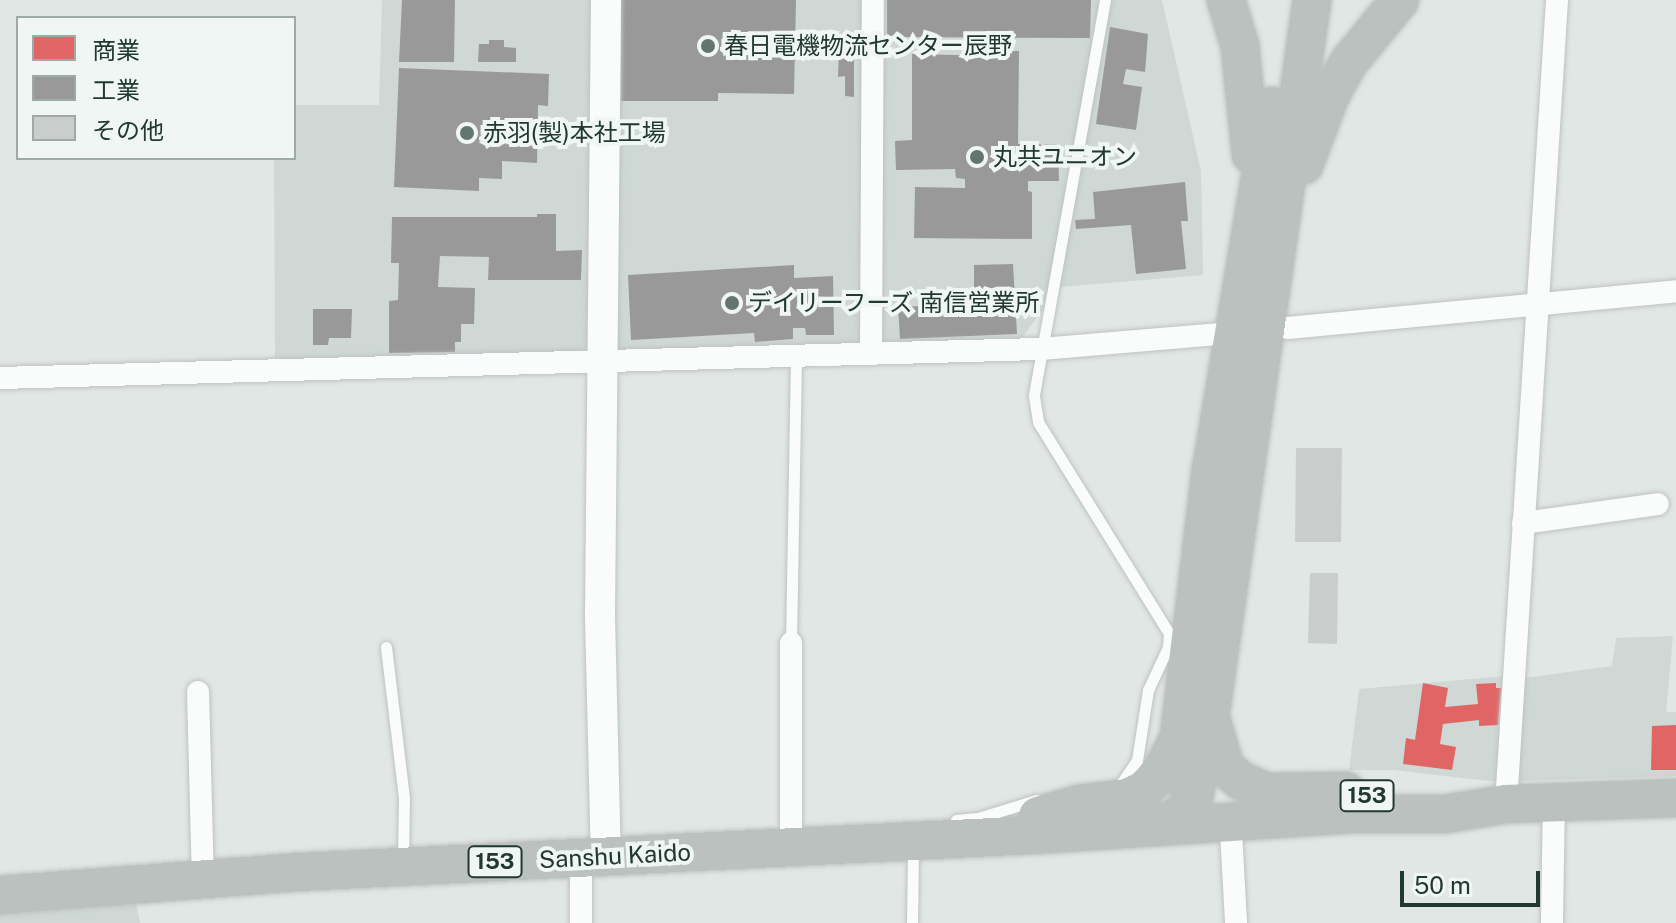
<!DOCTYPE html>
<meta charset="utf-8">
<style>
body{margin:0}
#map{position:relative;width:1676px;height:923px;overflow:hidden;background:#e1e7e4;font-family:"Public Sans","Noto Sans JP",sans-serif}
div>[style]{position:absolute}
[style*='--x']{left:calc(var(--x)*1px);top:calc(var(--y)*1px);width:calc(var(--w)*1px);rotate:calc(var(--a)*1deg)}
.built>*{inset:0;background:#cfd8d4}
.shops>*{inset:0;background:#e06666}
.industry>*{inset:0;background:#999}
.building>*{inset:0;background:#c9cecc}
.roads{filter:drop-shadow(0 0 2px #bec3c1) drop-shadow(0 0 2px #bec3c1)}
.lane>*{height:11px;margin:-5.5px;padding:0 5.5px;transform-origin:5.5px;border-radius:5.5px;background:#fafbfb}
.street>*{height:22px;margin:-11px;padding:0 11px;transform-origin:11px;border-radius:11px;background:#fafbfb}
.secondary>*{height:30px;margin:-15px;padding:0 15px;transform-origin:15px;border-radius:15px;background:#fafbfb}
.highway>*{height:38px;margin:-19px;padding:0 19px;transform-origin:19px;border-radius:19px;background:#bac1bf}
.dots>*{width:22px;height:22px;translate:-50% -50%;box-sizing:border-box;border:4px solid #eff6f3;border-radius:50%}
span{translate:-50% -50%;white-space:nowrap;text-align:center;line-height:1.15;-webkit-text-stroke:8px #eff6f3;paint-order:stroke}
.shield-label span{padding:2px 6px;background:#eff6f3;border:2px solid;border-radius:6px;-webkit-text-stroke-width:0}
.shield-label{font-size:22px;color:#213833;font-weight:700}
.poi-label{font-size:24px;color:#213833}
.left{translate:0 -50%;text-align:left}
.street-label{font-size:24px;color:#213833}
.legend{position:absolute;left:16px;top:16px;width:280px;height:144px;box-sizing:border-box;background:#eff6f3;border:2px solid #9daaa6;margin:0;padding:10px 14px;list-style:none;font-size:24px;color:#213833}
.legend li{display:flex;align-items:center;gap:16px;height:40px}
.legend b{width:40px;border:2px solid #9daaa6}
.scale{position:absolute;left:1400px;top:871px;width:140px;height:36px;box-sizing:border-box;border:4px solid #213833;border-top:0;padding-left:10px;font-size:24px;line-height:28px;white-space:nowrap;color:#213833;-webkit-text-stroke:6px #eff6f3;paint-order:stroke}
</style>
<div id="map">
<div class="built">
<i style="clip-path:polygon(382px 0,1162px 0,1201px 171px,1203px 275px,1060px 287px,1021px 339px,643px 354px,275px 362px,274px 158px,294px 158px,294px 105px,379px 105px)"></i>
<i style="clip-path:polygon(1673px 636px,1666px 712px,1676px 712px,1676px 776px,1515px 781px,1516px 679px,1612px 666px,1616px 638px)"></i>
<i style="clip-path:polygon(1505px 676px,1498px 782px,1393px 770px,1349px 770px,1359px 689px)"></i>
<i style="clip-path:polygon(136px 902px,140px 923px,0 923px,0 910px)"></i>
</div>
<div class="shops">
<i style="clip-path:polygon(1423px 683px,1448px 688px,1445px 707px,1478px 704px,1476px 684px,1496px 683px,1496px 688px,1501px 688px,1498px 725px,1479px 726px,1479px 720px,1443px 724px,1440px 744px,1456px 747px,1452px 770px,1403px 764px,1406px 738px,1415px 740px)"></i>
<i style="clip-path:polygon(1676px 725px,1676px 770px,1651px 770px,1652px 726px)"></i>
</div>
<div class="industry">
<i style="clip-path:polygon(402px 0,455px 0,454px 62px,399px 62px)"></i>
<i style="clip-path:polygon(621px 0,796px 0,794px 94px,718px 93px,718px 101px,621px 101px)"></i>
<i style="clip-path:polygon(887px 0,1091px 0,1090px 38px,887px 37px)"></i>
<i style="clip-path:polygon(1110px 27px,1148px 34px,1145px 72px,1126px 69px,1123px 84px,1142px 87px,1136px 130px,1096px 124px)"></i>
<i style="clip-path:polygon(489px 40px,504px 40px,504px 47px,516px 48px,516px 62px,478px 62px,479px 44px,489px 44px)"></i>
<i style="clip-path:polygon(839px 51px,854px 51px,854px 97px,845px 96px,845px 76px,838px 77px)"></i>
<i style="clip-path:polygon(995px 51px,1019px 51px,1018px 144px,1058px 145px,1059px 181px,1028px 181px,1028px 191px,1032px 192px,1032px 239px,914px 238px,915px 187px,965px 188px,965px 179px,956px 178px,955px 169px,896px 170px,895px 141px,912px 140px,912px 54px,995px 56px)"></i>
<i style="clip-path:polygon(399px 68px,549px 74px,548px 106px,538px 105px,537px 163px,502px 161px,502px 179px,479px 178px,479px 191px,394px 187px)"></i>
<i style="clip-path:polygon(1185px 182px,1188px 221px,1181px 221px,1186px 269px,1136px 274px,1131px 225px,1076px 229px,1075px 220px,1095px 219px,1093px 192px)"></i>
<i style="clip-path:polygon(537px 214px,556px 214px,556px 251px,582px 250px,581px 280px,488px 280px,489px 257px,440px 256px,438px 287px,475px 288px,474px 324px,461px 324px,461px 342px,455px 342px,455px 352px,389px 353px,389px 301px,398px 300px,399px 263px,391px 263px,392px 217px,537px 217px)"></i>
<i style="clip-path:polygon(1013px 264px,1017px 334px,900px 339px,898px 307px,923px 306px,923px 296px,943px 295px,944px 289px,974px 288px,974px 265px)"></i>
<i style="clip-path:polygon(794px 265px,794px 278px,833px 276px,834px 335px,806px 335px,805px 328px,793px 328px,793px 339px,755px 342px,754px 333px,631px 340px,628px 275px)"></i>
<i style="clip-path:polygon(313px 309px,352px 309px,351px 338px,329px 338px,328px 345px,313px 345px)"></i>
</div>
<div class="building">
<i style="clip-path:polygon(1296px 448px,1342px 448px,1341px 542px,1295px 542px)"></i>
<i style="clip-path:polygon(1310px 573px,1338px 573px,1337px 644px,1308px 643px)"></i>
</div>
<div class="roads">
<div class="lane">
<i style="--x:1105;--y:0;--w:402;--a:100.2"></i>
<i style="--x:1034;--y:396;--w:26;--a:81"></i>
<i style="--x:1038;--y:422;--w:248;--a:58.2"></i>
<i style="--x:1169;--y:633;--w:14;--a:94"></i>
<i style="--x:1168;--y:647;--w:47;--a:114.9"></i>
<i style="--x:1148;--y:690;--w:71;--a:98.9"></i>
<i style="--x:1137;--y:760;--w:30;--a:124"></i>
<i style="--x:791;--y:643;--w:287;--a:-89"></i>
<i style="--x:386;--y:647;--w:152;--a:83.2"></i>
<i style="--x:404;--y:798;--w:63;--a:90.9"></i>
<i style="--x:956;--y:820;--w:22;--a:-5"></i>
<i style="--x:978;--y:818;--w:61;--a:-17.2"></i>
<i style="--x:912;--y:923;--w:75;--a:-89.2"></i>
</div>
<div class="street">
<i style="--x:1288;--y:328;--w:390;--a:-5.4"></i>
<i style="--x:871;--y:353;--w:353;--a:-89.7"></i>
<i style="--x:0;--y:378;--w:1040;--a:-1.6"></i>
<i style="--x:1040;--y:349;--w:179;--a:-4.8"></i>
<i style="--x:1523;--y:523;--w:136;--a:-8"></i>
<i style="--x:791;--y:643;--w:204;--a:90"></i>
<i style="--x:198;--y:692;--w:187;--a:88.5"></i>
<i style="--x:1506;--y:804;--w:806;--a:-86.37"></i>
<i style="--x:1230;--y:814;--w:109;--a:86.8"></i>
<i style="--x:581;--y:923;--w:65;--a:-90"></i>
<i style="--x:1552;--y:923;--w:121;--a:-89.1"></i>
</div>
<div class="secondary">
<i style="--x:606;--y:0;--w:617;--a:90.56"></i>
<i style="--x:600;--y:617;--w:239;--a:88.6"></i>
</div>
<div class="highway">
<i style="--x:1226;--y:0;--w:48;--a:73.1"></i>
<i style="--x:1240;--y:46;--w:109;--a:84.2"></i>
<i style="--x:1304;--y:165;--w:74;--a:-69.4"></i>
<i style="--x:1330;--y:96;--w:39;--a:-61"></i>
<i style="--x:1349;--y:62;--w:80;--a:-50.6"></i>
<i style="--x:1211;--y:719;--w:50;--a:73.7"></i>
<i style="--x:1225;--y:767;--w:20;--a:41"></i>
<i style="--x:1240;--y:780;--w:29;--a:25"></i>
<i style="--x:1266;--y:792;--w:80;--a:-0.7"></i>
<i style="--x:1187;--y:785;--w:48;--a:-99.7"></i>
<i style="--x:1179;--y:738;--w:269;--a:-83.2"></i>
<i style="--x:1211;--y:471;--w:370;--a:-80.5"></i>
<i style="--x:1038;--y:816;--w:43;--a:-16.3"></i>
<i style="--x:1079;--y:804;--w:48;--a:-7.1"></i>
<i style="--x:1127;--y:798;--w:19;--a:-25"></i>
<i style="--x:1144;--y:790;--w:24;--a:-45"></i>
<i style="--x:1161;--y:773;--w:39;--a:-63"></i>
<i style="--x:1155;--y:824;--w:16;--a:-14"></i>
<i style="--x:1171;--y:820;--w:25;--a:-32"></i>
<i style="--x:1192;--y:807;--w:92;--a:-78.7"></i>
<i style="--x:1210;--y:717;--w:724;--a:-81.9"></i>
<i style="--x:0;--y:895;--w:301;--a:-4.4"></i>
<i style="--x:300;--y:872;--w:735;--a:-2.89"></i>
<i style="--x:1034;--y:835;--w:318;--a:-3.8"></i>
<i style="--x:1351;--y:814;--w:94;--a:0"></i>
<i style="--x:1445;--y:814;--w:62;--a:-9.3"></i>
<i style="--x:1506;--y:804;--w:170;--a:-2"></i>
</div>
</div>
<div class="dots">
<i style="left:708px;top:46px;background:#647571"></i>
<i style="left:467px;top:133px;background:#647571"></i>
<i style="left:977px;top:157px;background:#647571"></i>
<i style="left:732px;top:303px;background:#647571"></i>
</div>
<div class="shield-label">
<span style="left:1367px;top:796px">153</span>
<span style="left:495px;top:862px">153</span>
</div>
<div class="poi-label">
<span class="left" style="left:724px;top:46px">春日電機物流センター辰野</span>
<span class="left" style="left:483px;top:133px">赤羽(製)本社工場</span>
<span class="left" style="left:993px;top:157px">丸共ユニオン</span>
<span class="left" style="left:748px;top:303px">デイリーフーズ 南信営業所</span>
</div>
<div class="street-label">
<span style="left:615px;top:856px;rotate:-3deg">Sanshu Kaido</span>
</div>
<ul class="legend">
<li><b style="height:22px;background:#e06666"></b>商業</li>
<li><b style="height:22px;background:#999"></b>工業</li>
<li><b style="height:22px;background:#c9cecc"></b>その他</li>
</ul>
<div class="scale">50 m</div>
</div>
